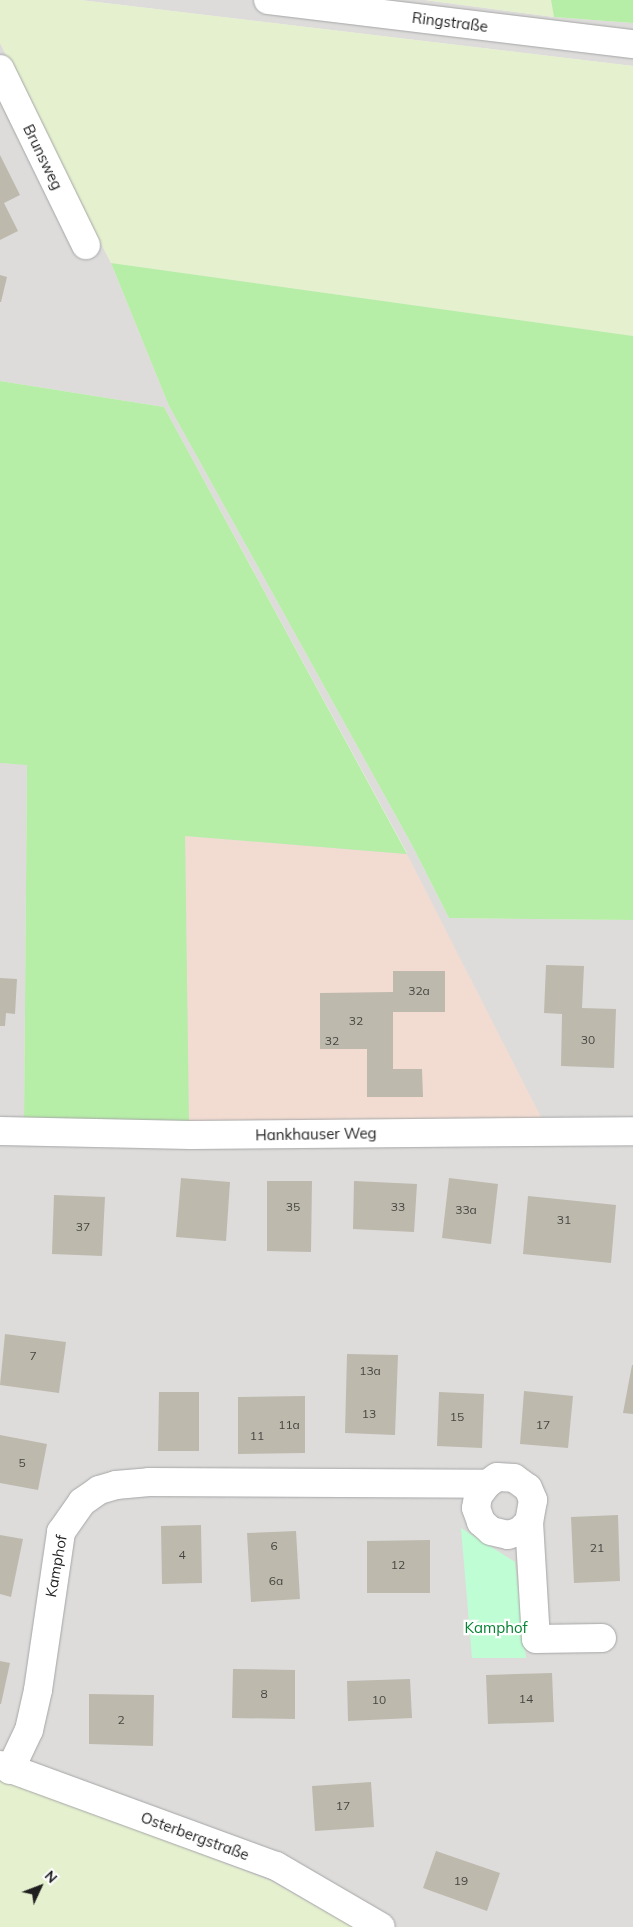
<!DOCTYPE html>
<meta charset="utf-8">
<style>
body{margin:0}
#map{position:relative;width:633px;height:1927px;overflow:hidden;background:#f0efe4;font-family:Mulish,sans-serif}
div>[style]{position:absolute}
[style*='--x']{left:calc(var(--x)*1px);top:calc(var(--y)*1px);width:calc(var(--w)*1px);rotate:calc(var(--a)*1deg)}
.residential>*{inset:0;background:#dddcdb}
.commercial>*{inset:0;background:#f2dcd2}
.farmland>*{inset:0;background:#e4f0ce}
.grass>*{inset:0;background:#b6eda7}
.park>*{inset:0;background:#bffdd4}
.building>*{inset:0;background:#bdb9ad}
.roads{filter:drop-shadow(0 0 1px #a6a6a6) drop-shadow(0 0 1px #a6a6a6)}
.minor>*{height:28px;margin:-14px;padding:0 14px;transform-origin:14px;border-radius:14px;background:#fff}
span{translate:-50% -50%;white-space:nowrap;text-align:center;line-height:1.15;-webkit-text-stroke:4.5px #fff;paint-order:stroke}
.number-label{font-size:12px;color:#464642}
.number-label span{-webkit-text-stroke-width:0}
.street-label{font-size:15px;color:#1f1f1f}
.park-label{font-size:15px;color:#058432}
.north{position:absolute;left:15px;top:1862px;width:50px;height:50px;-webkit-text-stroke:4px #fff;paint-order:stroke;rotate:47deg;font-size:14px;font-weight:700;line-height:20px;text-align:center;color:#1f1f1f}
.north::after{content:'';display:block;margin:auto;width:18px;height:22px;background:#1f1f1f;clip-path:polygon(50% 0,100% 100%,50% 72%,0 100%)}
</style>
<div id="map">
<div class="residential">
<i style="clip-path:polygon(80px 0,425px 0,554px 17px,633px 23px,633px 66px)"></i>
<i style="clip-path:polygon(0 43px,111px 263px,169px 406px,412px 845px,449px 918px,633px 920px,633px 1927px,352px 1927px,271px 1881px,0 1778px,0 763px,27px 764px,24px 1123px,185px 836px,407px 853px,164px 407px,0 381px)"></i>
</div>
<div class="commercial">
<i style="clip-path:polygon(185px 836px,407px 854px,546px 1127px,189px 1128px)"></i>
</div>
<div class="farmland">
<i style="clip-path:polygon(0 0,80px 0,633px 66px,633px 336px,111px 263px,0 43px)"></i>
<i style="clip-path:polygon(425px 0,551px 0,554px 17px)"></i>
<i style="clip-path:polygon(0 1778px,271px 1881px,352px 1927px,0 1927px)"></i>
</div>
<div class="grass">
<i style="clip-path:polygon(551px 0,633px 0,633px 23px,554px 17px)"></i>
<i style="clip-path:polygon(111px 263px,633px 336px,633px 920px,449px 918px,412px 845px,169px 406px)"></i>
<i style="clip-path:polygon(0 381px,164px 407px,407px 854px,185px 836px,189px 1128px,24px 1123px,27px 765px,0 763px)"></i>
</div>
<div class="park">
<i style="clip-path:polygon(461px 1528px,515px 1562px,526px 1658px,472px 1658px)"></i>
</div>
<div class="building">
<i style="clip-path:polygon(0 155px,20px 195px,4px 203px,18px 231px,0 240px)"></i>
<i style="clip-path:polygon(0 275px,7px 277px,1px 302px,0 302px)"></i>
<i style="clip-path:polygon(546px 965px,584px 966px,582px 1008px,616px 1009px,614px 1068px,561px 1066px,562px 1014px,544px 1013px)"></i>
<i style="clip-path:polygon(393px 971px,445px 971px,445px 1012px,393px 1012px,393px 1069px,422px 1069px,423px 1097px,367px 1097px,367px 1049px,320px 1049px,320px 993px,393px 992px)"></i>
<i style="clip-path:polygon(0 978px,17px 979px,15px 1014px,6px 1013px,5px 1026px,0 1026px)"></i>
<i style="clip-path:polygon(181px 1178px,230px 1182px,226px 1241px,176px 1237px)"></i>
<i style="clip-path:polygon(449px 1178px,498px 1184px,491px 1244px,442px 1238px)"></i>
<i style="clip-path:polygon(267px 1181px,312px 1181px,311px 1252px,267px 1251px)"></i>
<i style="clip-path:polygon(354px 1181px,417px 1184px,414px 1232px,353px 1229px)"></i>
<i style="clip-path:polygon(54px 1195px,105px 1197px,102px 1256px,52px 1254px)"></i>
<i style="clip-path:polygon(528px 1196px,616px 1205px,611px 1263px,523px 1254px)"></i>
<i style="clip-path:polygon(5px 1334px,66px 1342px,59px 1393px,0 1385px)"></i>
<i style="clip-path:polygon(347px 1354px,398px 1355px,395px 1435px,345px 1433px)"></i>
<i style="clip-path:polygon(632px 1365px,633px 1365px,633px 1414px,623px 1413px)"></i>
<i style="clip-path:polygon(524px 1391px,573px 1396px,568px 1448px,520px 1444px)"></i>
<i style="clip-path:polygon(159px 1392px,199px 1392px,199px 1451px,158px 1451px)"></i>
<i style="clip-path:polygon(439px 1392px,484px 1394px,482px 1448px,437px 1446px)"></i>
<i style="clip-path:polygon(305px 1396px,305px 1453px,238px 1454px,238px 1397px)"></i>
<i style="clip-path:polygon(0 1435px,47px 1444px,38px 1490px,0 1483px)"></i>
<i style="clip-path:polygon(618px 1515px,620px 1581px,574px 1583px,571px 1517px)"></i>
<i style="clip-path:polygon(201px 1525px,202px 1583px,162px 1584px,161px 1526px)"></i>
<i style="clip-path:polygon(296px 1531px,300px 1599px,251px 1602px,247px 1533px)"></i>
<i style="clip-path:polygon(0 1535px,23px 1539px,11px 1597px,0 1594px)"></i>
<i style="clip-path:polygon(430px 1540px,430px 1593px,367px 1593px,367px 1541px)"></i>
<i style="clip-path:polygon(0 1661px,10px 1663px,1px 1704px,0 1704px)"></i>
<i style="clip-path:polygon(233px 1669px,295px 1670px,295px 1719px,232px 1718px)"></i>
<i style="clip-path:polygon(552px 1673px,554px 1722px,488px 1724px,486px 1675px)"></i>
<i style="clip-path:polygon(410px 1679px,412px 1718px,348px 1721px,347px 1681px)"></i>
<i style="clip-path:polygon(89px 1694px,154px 1695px,153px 1746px,89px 1744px)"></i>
<i style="clip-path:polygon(371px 1782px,374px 1827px,315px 1831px,312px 1786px)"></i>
<i style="clip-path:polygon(436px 1851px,500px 1873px,487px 1911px,423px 1888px)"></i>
</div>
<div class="roads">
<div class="minor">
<i style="--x:268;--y:0;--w:368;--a:6.9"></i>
<i style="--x:0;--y:69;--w:196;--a:64"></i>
<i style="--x:0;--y:1131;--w:191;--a:1.2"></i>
<i style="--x:191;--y:1135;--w:442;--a:-0.5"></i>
<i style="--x:487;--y:1484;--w:15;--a:127"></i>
<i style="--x:478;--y:1496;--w:12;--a:99"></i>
<i style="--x:476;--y:1508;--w:15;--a:70"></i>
<i style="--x:481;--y:1522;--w:13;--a:42"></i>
<i style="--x:491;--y:1531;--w:17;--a:13"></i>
<i style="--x:508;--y:1535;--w:13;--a:-18"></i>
<i style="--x:520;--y:1531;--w:13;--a:-45"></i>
<i style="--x:0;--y:1765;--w:294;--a:20.1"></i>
<i style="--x:276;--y:1866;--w:121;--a:30.2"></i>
<i style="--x:10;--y:1770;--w:44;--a:-64.6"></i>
<i style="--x:29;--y:1730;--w:41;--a:-77.3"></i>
<i style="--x:38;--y:1690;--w:160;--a:-81.7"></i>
<i style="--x:61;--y:1532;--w:37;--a:-55"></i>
<i style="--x:82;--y:1502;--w:21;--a:-35"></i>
<i style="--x:99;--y:1490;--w:18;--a:-16"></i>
<i style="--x:116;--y:1485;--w:33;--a:-5"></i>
<i style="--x:149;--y:1482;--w:338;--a:0.3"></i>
<i style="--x:487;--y:1484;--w:12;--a:-35"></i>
<i style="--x:497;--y:1477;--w:17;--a:3"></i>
<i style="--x:514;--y:1478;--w:17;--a:36"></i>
<i style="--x:528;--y:1488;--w:13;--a:67"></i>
<i style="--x:533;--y:1500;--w:22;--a:100"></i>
<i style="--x:529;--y:1522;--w:117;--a:86.6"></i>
<i style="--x:536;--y:1639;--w:66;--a:-0.9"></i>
</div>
</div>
<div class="number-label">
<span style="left:419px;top:991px">32a</span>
<span style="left:356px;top:1021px">32</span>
<span style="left:588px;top:1040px">30</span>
<span style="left:332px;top:1041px">32</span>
<span style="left:293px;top:1207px">35</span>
<span style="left:398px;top:1207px">33</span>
<span style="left:466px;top:1210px">33a</span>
<span style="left:564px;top:1220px">31</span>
<span style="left:83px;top:1227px">37</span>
<span style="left:33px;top:1356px">7</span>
<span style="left:370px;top:1371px">13a</span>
<span style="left:369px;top:1414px">13</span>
<span style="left:457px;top:1417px">15</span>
<span style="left:289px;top:1425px">11a</span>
<span style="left:543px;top:1425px">17</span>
<span style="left:257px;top:1436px">11</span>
<span style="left:22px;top:1463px">5</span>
<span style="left:274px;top:1546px">6</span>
<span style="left:597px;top:1548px">21</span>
<span style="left:182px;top:1555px">4</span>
<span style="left:398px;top:1565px">12</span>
<span style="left:276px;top:1581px">6a</span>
<span style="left:264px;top:1694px">8</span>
<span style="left:526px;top:1699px">14</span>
<span style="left:379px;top:1700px">10</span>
<span style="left:121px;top:1720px">2</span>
<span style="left:343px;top:1806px">17</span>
<span style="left:461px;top:1881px">19</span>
</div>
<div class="street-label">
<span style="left:450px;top:22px;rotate:7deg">Ringstraße</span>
<span style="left:43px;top:157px;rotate:64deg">Brunsweg</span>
<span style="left:316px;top:1134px;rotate:-1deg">Hankhauser Weg</span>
<span style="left:56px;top:1566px;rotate:-80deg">Kamphof</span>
<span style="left:195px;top:1836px;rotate:20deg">Osterbergstraße</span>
</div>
<div class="park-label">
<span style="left:496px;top:1628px">Kamphof</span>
</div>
<div class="north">N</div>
</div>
